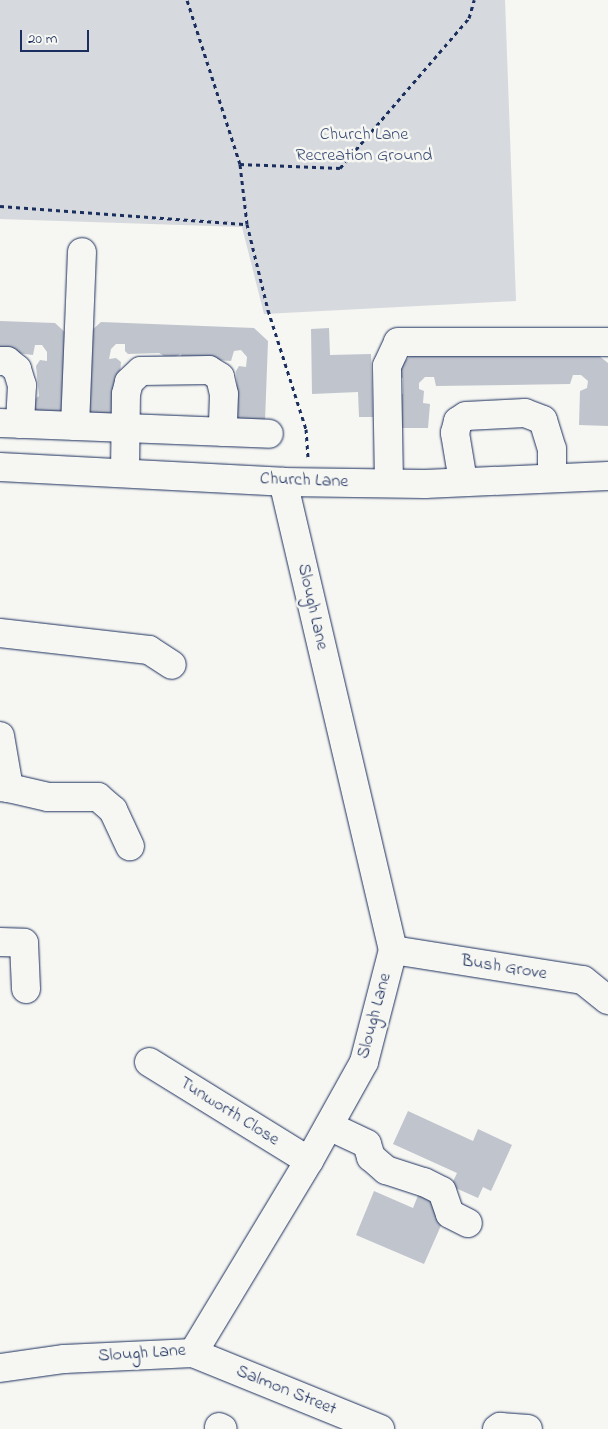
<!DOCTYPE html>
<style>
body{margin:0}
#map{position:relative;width:608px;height:1429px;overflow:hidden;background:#f6f6f2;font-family:"Indie Flower",sans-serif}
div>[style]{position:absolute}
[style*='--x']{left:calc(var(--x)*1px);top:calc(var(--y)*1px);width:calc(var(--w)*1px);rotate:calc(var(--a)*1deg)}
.green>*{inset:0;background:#d6d9dd}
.building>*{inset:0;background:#c0c4cd}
.path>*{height:3px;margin-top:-1.5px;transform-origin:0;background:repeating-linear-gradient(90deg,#1b2f5e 0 4px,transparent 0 8px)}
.roads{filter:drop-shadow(0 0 1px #1b2f5e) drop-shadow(0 0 1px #1b2f5e)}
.minor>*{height:28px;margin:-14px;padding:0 14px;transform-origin:14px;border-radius:14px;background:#f6f6f2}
.major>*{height:28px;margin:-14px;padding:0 14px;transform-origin:14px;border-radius:14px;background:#f6f6f2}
span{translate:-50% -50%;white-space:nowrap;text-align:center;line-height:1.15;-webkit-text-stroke:5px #f6f6f2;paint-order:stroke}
.park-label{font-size:18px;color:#405177}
.street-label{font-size:18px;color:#1b2f5e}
.scale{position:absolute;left:20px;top:30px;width:69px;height:22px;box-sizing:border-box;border:2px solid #1b2f5e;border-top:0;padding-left:6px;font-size:15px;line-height:18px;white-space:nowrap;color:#1b2f5e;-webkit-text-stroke:4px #f6f6f2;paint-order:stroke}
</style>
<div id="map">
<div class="green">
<i style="clip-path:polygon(0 0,505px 0,516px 301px,264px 314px,242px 227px,0 219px)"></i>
</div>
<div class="building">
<i style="clip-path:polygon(0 321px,55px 323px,68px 335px,65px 415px,41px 414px,34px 408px,36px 398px,39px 396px,36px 366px,40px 360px,47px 361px,47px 352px,42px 345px,35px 345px,33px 355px,0 351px)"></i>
<i style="clip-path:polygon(101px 322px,254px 328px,268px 341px,265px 421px,241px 420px,233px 414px,238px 402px,236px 371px,239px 366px,246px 367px,247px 357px,241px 350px,234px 351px,231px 361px,217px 360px,213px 357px,197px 356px,192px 359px,182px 358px,181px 354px,174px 357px,164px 356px,159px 353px,128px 354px,125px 351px,125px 344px,116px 344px,111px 349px,109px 359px,116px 358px,121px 362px,120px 374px,115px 376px,114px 396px,117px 409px,106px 415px,88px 415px,91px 331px)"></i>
<i style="clip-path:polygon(329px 328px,330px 355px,371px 354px,373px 417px,359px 417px,358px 392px,312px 394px,311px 329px)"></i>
<i style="clip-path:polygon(593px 351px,608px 363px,608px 426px,579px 425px,580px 391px,587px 388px,588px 381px,581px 375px,573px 375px,570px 384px,436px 386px,434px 377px,425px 377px,419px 383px,419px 389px,424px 391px,423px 403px,430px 404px,428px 428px,396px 428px,397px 394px,403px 394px,403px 378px,396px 378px,396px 370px,410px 356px)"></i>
<i style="clip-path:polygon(408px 1111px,473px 1141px,478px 1129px,512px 1145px,491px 1191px,483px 1187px,478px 1198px,451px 1186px,457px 1173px,393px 1144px)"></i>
<i style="clip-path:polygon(421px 1188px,447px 1212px,424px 1264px,356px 1235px,374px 1191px,413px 1208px)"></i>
</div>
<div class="path">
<i style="--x:240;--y:164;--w:100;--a:2.3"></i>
<i style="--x:340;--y:168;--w:198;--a:-49.3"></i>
<i style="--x:469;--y:18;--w:19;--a:-74"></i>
<i style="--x:0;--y:206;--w:248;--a:4.2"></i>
<i style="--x:247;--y:224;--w:60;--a:-96.7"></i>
<i style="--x:240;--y:164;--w:172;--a:-107.9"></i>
<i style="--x:247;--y:224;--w:89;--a:76.3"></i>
<i style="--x:268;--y:310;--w:125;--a:72.3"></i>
<i style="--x:306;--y:429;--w:28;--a:86"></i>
</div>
<div class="roads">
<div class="minor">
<i style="--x:0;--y:361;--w:7;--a:0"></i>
<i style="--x:7;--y:361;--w:13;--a:39"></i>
<i style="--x:17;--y:369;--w:17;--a:73"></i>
<i style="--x:22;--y:385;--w:39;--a:93"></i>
<i style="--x:0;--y:423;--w:269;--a:2.3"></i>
<i style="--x:75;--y:426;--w:174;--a:-87.7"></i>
<i style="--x:125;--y:473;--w:79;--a:-89.3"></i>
<i style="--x:126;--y:394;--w:12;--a:-76"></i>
<i style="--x:129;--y:382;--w:16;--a:-43"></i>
<i style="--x:141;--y:371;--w:68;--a:-0.8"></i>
<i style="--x:209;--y:370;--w:13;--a:32"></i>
<i style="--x:220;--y:377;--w:17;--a:77"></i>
<i style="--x:224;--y:394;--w:38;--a:92"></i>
<i style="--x:463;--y:481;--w:49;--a:-99.5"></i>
<i style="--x:455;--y:433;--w:12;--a:-76"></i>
<i style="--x:458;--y:421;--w:9;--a:-32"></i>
<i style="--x:466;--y:416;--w:59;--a:-2.9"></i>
<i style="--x:525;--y:413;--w:19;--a:21"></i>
<i style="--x:543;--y:420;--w:30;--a:73"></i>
<i style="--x:552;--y:449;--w:29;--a:90"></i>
<i style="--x:389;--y:483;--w:117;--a:-91"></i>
<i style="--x:387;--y:366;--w:26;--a:-65"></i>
<i style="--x:398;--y:342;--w:210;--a:0"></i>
<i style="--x:0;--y:633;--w:150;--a:6.5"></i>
<i style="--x:149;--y:650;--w:27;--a:33"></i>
<i style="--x:0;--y:736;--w:53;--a:80.2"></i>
<i style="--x:9;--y:788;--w:9;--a:-174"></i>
<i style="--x:9;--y:788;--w:40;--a:13"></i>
<i style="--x:48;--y:797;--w:50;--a:0"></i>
<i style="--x:98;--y:797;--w:20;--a:41"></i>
<i style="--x:113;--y:810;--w:40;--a:65"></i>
<i style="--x:0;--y:942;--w:24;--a:2"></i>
<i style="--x:24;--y:943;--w:46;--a:87.5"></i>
<i style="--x:393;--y:950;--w:192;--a:9"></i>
<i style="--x:583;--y:980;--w:32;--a:39"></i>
<i style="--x:149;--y:1062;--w:188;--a:31.7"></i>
<i style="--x:329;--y:1126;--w:42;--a:25.3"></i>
<i style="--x:367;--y:1144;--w:14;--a:73"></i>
<i style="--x:371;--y:1157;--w:20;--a:41"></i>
<i style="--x:386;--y:1170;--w:40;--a:18"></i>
<i style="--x:424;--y:1182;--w:20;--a:27"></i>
<i style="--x:442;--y:1191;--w:24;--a:71"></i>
<i style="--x:450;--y:1214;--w:20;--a:27"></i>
<i style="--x:193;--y:1353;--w:224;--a:-58.9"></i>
<i style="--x:309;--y:1161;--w:113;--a:-60.9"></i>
<i style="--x:364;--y:1062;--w:116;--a:-75.5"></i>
<i style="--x:393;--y:950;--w:481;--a:-103.2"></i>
<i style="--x:0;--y:1368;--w:65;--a:-8"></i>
<i style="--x:64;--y:1359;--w:129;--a:-2.7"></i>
<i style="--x:193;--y:1353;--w:202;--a:22.1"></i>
<i style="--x:219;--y:1427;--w:4;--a:27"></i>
<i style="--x:497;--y:1429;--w:4;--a:-34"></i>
<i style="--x:500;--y:1427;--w:28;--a:4"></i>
</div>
<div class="major">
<i style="--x:0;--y:467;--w:283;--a:3"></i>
<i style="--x:283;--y:482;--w:142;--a:0.8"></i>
<i style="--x:425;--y:484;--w:183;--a:-2.5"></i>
</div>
</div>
<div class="park-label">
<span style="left:364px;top:146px">Church Lane<br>Recreation Ground</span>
</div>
<div class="street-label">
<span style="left:304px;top:481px;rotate:2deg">Church Lane</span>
<span style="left:312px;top:607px;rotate:77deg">Slough Lane</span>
<span style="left:504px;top:968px;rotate:9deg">Bush Grove</span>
<span style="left:375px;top:1016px;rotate:-75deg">Slough Lane</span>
<span style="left:229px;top:1112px;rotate:32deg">Tunworth Close</span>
<span style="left:142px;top:1354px;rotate:-4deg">Slough Lane</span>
<span style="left:286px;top:1391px;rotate:22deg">Salmon Street</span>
</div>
<div class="scale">20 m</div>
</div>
